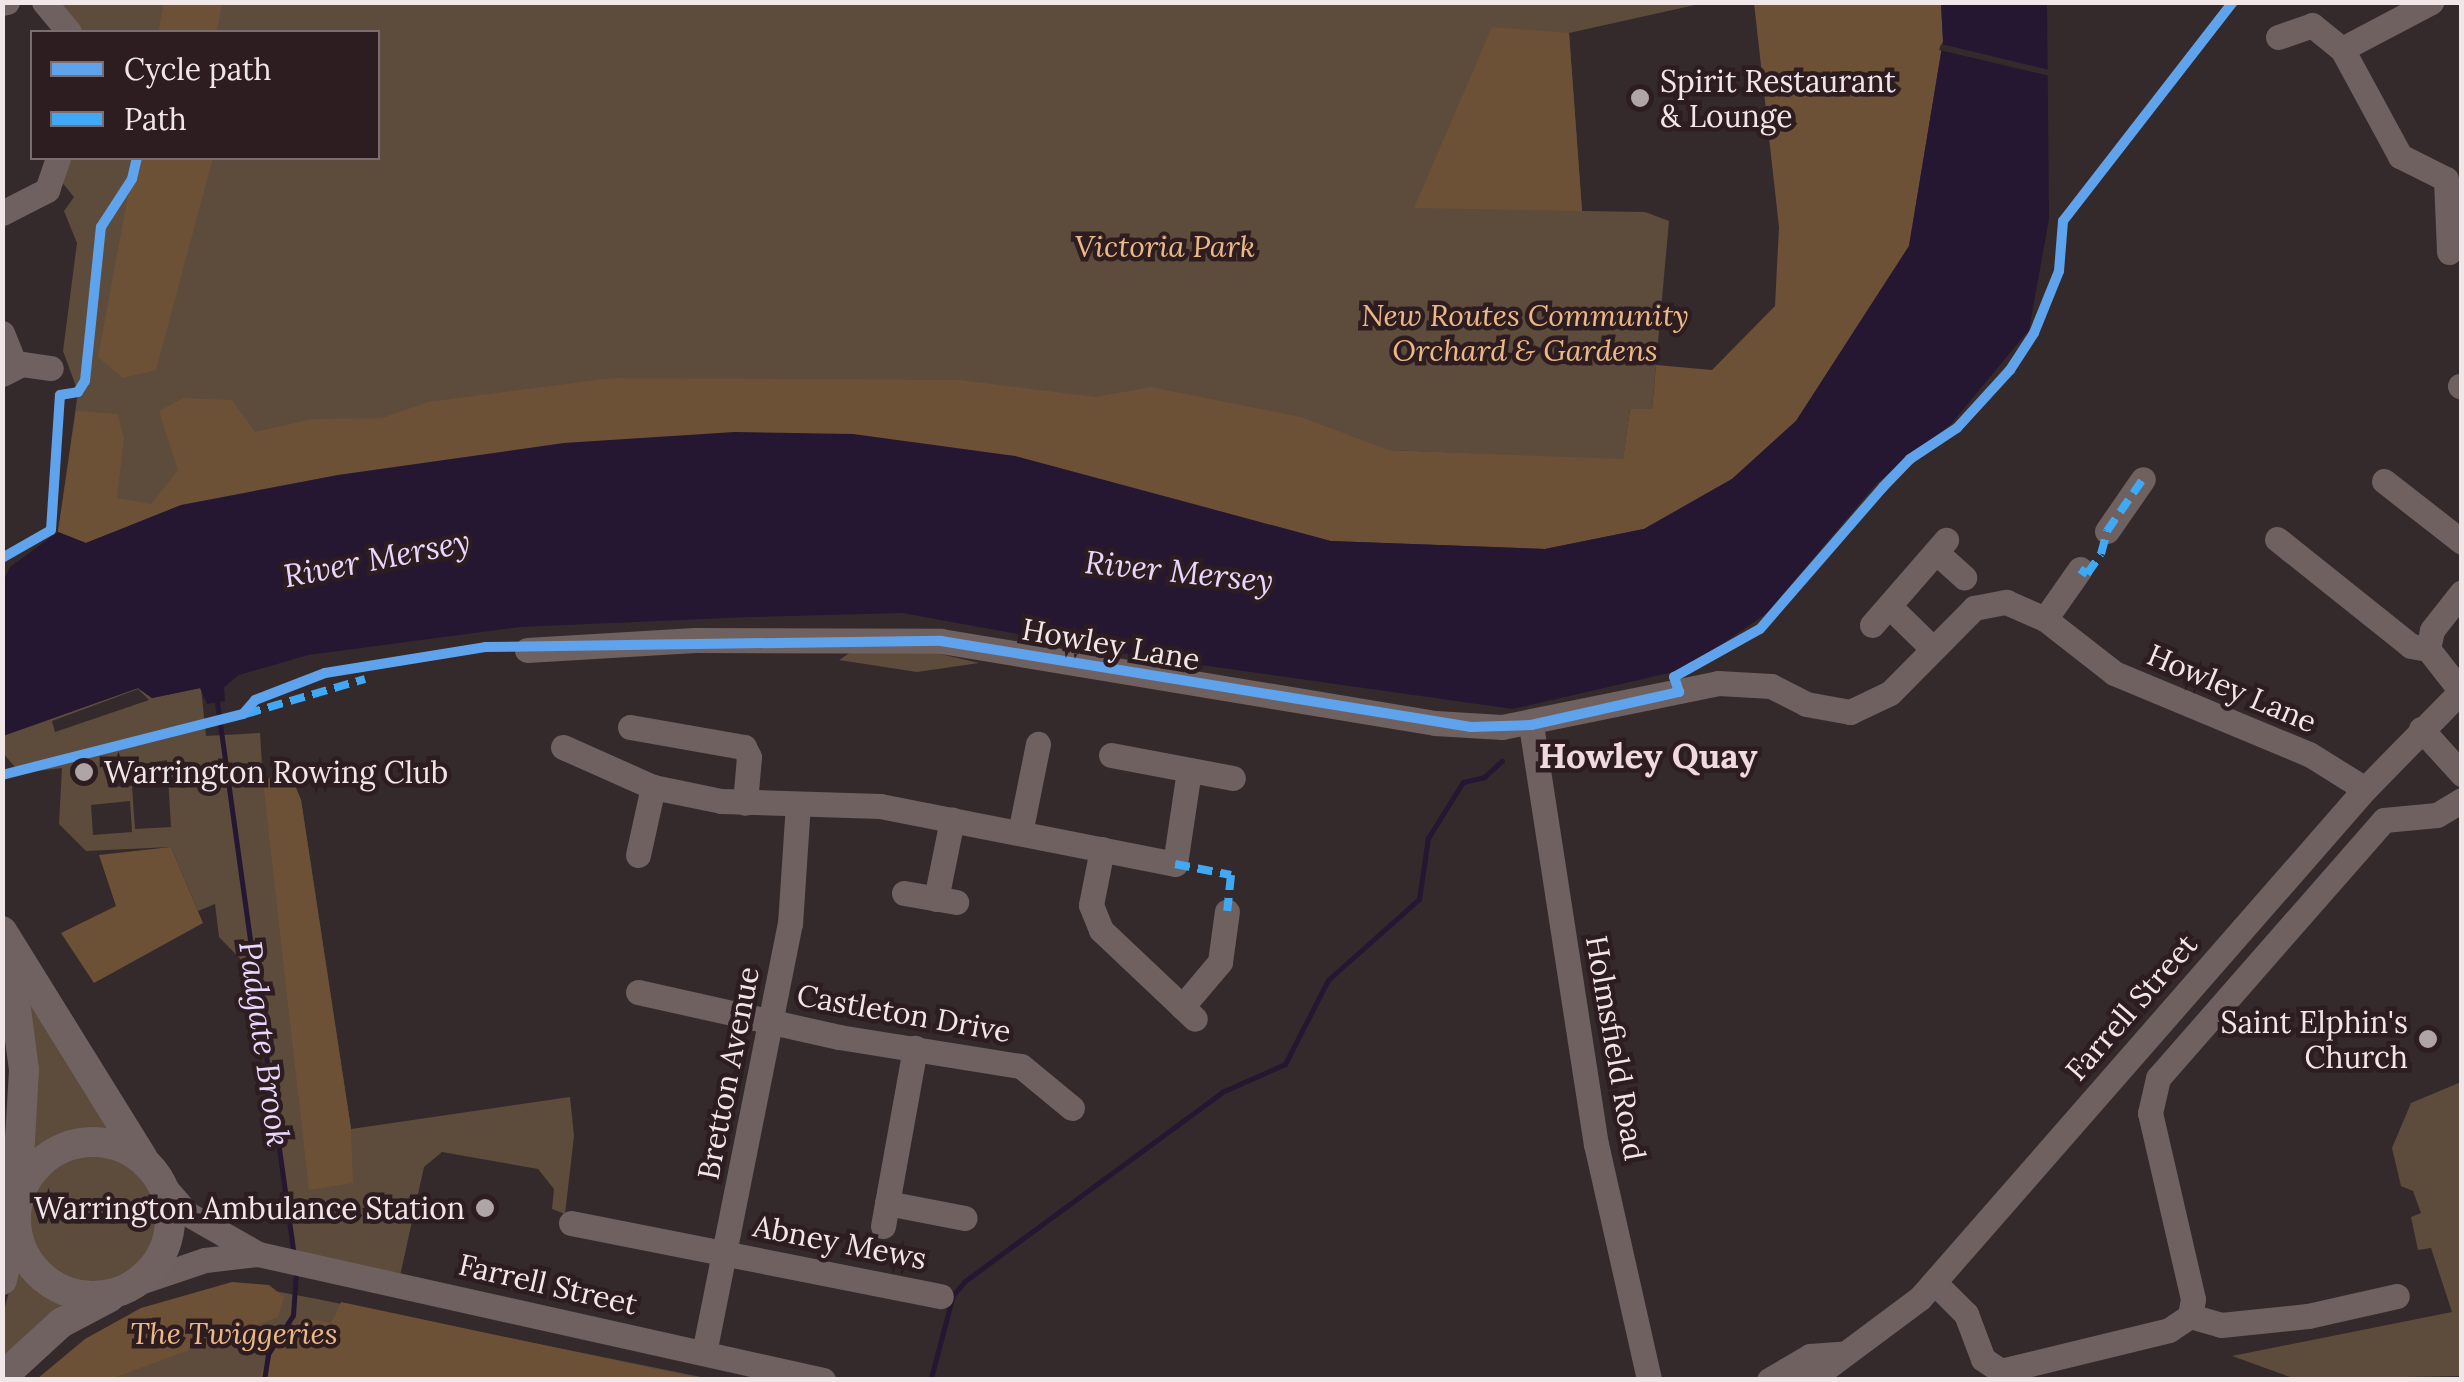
<!DOCTYPE html>
<style>
body{margin:0}
#map{position:relative;width:2464px;height:1382px;overflow:hidden;background:#342a2c;font-family:Lora,serif}
div>[style]{position:absolute}
[style*='--x']{left:calc(var(--x)*1px);top:calc(var(--y)*1px);width:calc(var(--w)*1px);rotate:calc(var(--a)*1deg)}
.green>*{inset:0;background:#5d4b3c}
.round{border-radius:50%}
.forest>*{inset:0;background:#6c5137}
.water>*{inset:0;background:#251631}
.pier>*{inset:0;background:#342a2c}
.stream>*{height:5px;margin:-2.5px;padding:0 2.5px;transform-origin:2.5px;border-radius:2.5px;background:#251631}
.minor>*{height:25px;margin:-12.5px;padding:0 12.5px;transform-origin:12.5px;border-radius:12.5px;background:#6f6160}
.major>*{height:30px;margin:-15px;padding:0 15px;transform-origin:15px;border-radius:15px;background:#706261}
.major>.ring{margin:-15px;padding:0;box-sizing:content-box;background:none;border:30px solid #706261;border-radius:50%}
.quiet>*{height:8px;margin-top:-4px;transform-origin:0;background:repeating-linear-gradient(90deg,#3fa9f5 0 15px,transparent 0 23px)}
.cycleway>*{height:10px;margin:-5px;padding:0 5px;transform-origin:5px;border-radius:5px;background:#60a3ed}
.dots>*{width:28px;height:28px;translate:-50% -50%;box-sizing:border-box;border:5px solid #2d1d20;border-radius:50%}
span{translate:-50% -50%;white-space:nowrap;text-align:center;line-height:1.15;-webkit-text-stroke:9px #2d1d20;paint-order:stroke}
.poi-label{font-size:30px;color:#f1e6e8}
.left{translate:0 -50%;text-align:left}
.right{translate:-100% -50%;text-align:right}
.park-label{font-size:30px;color:#ecb885;font-style:italic}
.street-label{font-size:30px;color:#f1e6e8}
.water-label{font-size:32px;color:#e9d8fe;font-style:italic}
.quarter-label{font-size:35px;color:#f0dade;font-weight:700}
.frame{position:absolute;inset:0;border:5px solid #f1e6e8;pointer-events:none}
.legend{position:absolute;left:30px;top:30px;width:350px;height:130px;box-sizing:border-box;background:#2d1d20;border:2px solid #7b6d70;margin:0;padding:12px 18px;list-style:none;font-size:30px;color:#f1e6e8}
.legend li{display:flex;align-items:center;gap:20px;height:50px}
.legend b{width:50px;border:2px solid #7b6d70}
</style>
<div id="map">
<div class="green">
<i style="clip-path:polygon(57px 3px,1704px 3px,1569px 33px,1582px 211px,1645px 212px,1669px 221px,1652px 409px,1630px 409px,1623px 460px,1388px 450px,1331px 541px,58px 532px,78px 392px,63px 351px,77px 243px,64px 211px,74px 197px,61px 181px,64px 158px,378px 158px,378px 32px,78px 32px)"></i>
<i style="clip-path:polygon(915px 648px,979px 663px,917px 672px,839px 660px,851px 652px)"></i>
<i style="clip-path:polygon(evenodd,138px 688px,152px 698px,201px 688px,206px 736px,260px 733px,263px 781px,288px 769px,301px 800px,351px 1129px,570px 1097px,574px 1136px,565px 1214px,552px 1209px,554px 1189px,538px 1169px,442px 1152px,424px 1167px,400px 1276px,294px 1251px,253px 972px,219px 937px,215px 904px,198px 911px,171px 847px,86px 851px,59px 824px,62px 768px,20px 773px,3px 753px,2px 736px,138px 688px,138px 689px,149px 700px,55px 732px,52px 721px,138px 689px,138px 688px,167px 760px,171px 827px,135px 829px,132px 786px,108px 787px,106px 771px,167px 760px,138px 688px,130px 801px,132px 832px,93px 835px,91px 805px,130px 801px)"></i>
<i style="clip-path:polygon(26px 986px,111px 1134px,62px 1137px,28px 1160px)"></i>
<i style="clip-path:polygon(2461px 1082px,2461px 1376px,2296px 1379px,2232px 1356px,2452px 1312px,2431px 1248px,2418px 1250px,2411px 1217px,2421px 1213px,2413px 1191px,2401px 1186px,2392px 1148px,2411px 1103px)"></i>
<i class="round" style="left:29px;top:1155px;width:128px;height:128px"></i>
<i style="clip-path:polygon(16px 1266px,72px 1307px,3px 1363px,3px 1314px)"></i>
<i style="clip-path:polygon(239px 1284px,317px 1299px,711px 1379px,43px 1380px)"></i>
</div>
<div class="forest">
<i style="clip-path:polygon(164px 3px,222px 3px,217px 32px,158px 32px)"></i>
<i style="clip-path:polygon(1754px 3px,1941px 3px,1943px 41px,1909px 246px,1796px 421px,1732px 479px,1644px 529px,1545px 549px,1331px 541px,1015px 456px,735px 432px,564px 443px,338px 475px,181px 505px,86px 543px,58px 532px,76px 411px,118px 414px,124px 439px,117px 498px,151px 504px,178px 470px,159px 411px,184px 398px,232px 400px,255px 432px,312px 419px,382px 418px,428px 402px,612px 378px,960px 380px,1096px 397px,1151px 387px,1301px 417px,1388px 450px,1623px 459px,1630px 409px,1652px 409px,1656px 365px,1712px 370px,1775px 306px,1779px 227px)"></i>
<i style="clip-path:polygon(1492px 27px,1569px 33px,1582px 211px,1414px 208px)"></i>
<i style="clip-path:polygon(135px 158px,213px 158px,156px 370px,123px 378px,98px 357px)"></i>
<i style="clip-path:polygon(288px 769px,301px 800px,351px 1129px,353px 1183px,309px 1190px,263px 782px)"></i>
<i style="clip-path:polygon(171px 847px,203px 923px,94px 983px,61px 933px,116px 906px,99px 855px)"></i>
<i style="clip-path:polygon(232px 1282px,269px 1285px,284px 1297px,278px 1317px,111px 1379px,37px 1379px,85px 1339px,141px 1308px)"></i>
<i style="clip-path:polygon(341px 1302px,703px 1379px,259px 1379px,272px 1342px,304px 1318px,331px 1323px)"></i>
</div>
<div class="water">
<i style="clip-path:polygon(1941px 3px,2047px 3px,2049px 219px,2029px 330px,1951px 424px,1877px 483px,1767px 613px,1686px 669px,1513px 709px,1144px 657px,902px 613px,750px 617px,520px 627px,308px 655px,239px 675px,224px 687px,225px 701px,207px 704px,200px 688px,152px 698px,138px 688px,3px 736px,2px 583px,10px 567px,58px 532px,86px 543px,181px 505px,338px 475px,564px 443px,735px 432px,853px 434px,1015px 456px,1331px 541px,1545px 549px,1644px 529px,1732px 479px,1796px 421px,1909px 246px,1943px 41px)"></i>
</div>
<div class="pier">
<i style="clip-path:polygon(1941px 44px,2054px 71px,2054px 77px,1939px 50px)"></i>
</div>
<div class="stream">
<i style="--x:217;--y:702;--w:559;--a:82.09"></i>
<i style="--x:931;--y:1378;--w:86;--a:-75.2"></i>
<i style="--x:953;--y:1295;--w:18;--a:-49"></i>
<i style="--x:965;--y:1281;--w:319;--a:-36.3"></i>
<i style="--x:1222;--y:1092;--w:69;--a:-24"></i>
<i style="--x:1285;--y:1064;--w:94;--a:-62.9"></i>
<i style="--x:1328;--y:980;--w:122;--a:-41.7"></i>
<i style="--x:1419;--y:899;--w:62;--a:-81.6"></i>
<i style="--x:1428;--y:838;--w:66;--a:-58"></i>
<i style="--x:1463;--y:782;--w:22;--a:-13"></i>
<i style="--x:1484;--y:777;--w:24;--a:-42"></i>
<i style="--x:264;--y:1380;--w:26;--a:-81"></i>
<i style="--x:268;--y:1354;--w:46;--a:-57.3"></i>
<i style="--x:293;--y:1315;--w:43;--a:-86"></i>
</div>
<div class="minor">
<i style="--x:44;--y:2;--w:39;--a:50"></i>
<i style="--x:2;--y:3;--w:5;--a:-11"></i>
<i style="--x:2278;--y:37;--w:36;--a:-19"></i>
<i style="--x:2312;--y:25;--w:38;--a:39"></i>
<i style="--x:2342;--y:49;--w:122;--a:61.5"></i>
<i style="--x:2400;--y:156;--w:51;--a:26.6"></i>
<i style="--x:2446;--y:179;--w:73;--a:87.6"></i>
<i style="--x:2342;--y:49;--w:101;--a:-27.8"></i>
<i style="--x:2;--y:213;--w:51;--a:-27.1"></i>
<i style="--x:47;--y:190;--w:34;--a:-71"></i>
<i style="--x:2;--y:333;--w:35;--a:68"></i>
<i style="--x:2;--y:374;--w:22;--a:-27"></i>
<i style="--x:22;--y:364;--w:29;--a:8"></i>
<i style="--x:2460;--y:386;--w:2;--a:27"></i>
<i style="--x:2384;--y:481;--w:99;--a:38"></i>
<i style="--x:2107;--y:531;--w:63;--a:-55.3"></i>
<i style="--x:2277;--y:539;--w:171;--a:38.6"></i>
<i style="--x:2411;--y:646;--w:17;--a:10"></i>
<i style="--x:2428;--y:649;--w:53;--a:51.8"></i>
<i style="--x:1936;--y:552;--w:38;--a:42"></i>
<i style="--x:1889;--y:606;--w:59;--a:44.3"></i>
<i style="--x:2045;--y:619;--w:61;--a:-55"></i>
<i style="--x:1872;--y:625;--w:113;--a:-49"></i>
<i style="--x:2428;--y:649;--w:19;--a:-78"></i>
<i style="--x:2432;--y:630;--w:48;--a:-51.7"></i>
<i style="--x:527;--y:650;--w:168;--a:-3.4"></i>
<i style="--x:695;--y:640;--w:246;--a:0.2"></i>
<i style="--x:941;--y:641;--w:501;--a:9.42"></i>
<i style="--x:1435;--y:723;--w:67;--a:3.4"></i>
<i style="--x:1502;--y:727;--w:220;--a:-11.5"></i>
<i style="--x:1718;--y:683;--w:53;--a:3.2"></i>
<i style="--x:1771;--y:686;--w:39;--a:27"></i>
<i style="--x:1806;--y:704;--w:45;--a:10.3"></i>
<i style="--x:1850;--y:712;--w:44;--a:-25.4"></i>
<i style="--x:1890;--y:693;--w:120;--a:-45.3"></i>
<i style="--x:1974;--y:608;--w:33;--a:-11"></i>
<i style="--x:2006;--y:602;--w:43;--a:23.6"></i>
<i style="--x:2045;--y:619;--w:88;--a:38"></i>
<i style="--x:2114;--y:673;--w:211;--a:22.6"></i>
<i style="--x:2309;--y:754;--w:66;--a:32"></i>
<i style="--x:1531;--y:725;--w:424;--a:81.2"></i>
<i style="--x:1596;--y:1144;--w:242;--a:77.3"></i>
<i style="--x:630;--y:727;--w:116;--a:10"></i>
<i style="--x:744;--y:747;--w:11;--a:63"></i>
<i style="--x:749;--y:757;--w:46;--a:95"></i>
<i style="--x:2421;--y:729;--w:61;--a:47.7"></i>
<i style="--x:563;--y:747;--w:98;--a:24"></i>
<i style="--x:653;--y:787;--w:69;--a:11.6"></i>
<i style="--x:721;--y:801;--w:159;--a:1.8"></i>
<i style="--x:880;--y:806;--w:301;--a:11.1"></i>
<i style="--x:1175;--y:864;--w:95;--a:-81.5"></i>
<i style="--x:1111;--y:755;--w:124;--a:10.7"></i>
<i style="--x:1020;--y:833;--w:91;--a:-78.6"></i>
<i style="--x:1102;--y:849;--w:57;--a:101.1"></i>
<i style="--x:1091;--y:905;--w:27;--a:68"></i>
<i style="--x:1101;--y:930;--w:129;--a:43.4"></i>
<i style="--x:638;--y:855;--w:70;--a:-77.6"></i>
<i style="--x:904;--y:893;--w:53;--a:9.8"></i>
<i style="--x:936;--y:899;--w:81;--a:-78.6"></i>
<i style="--x:638;--y:992;--w:206;--a:12.6"></i>
<i style="--x:839;--y:1037;--w:184;--a:9.1"></i>
<i style="--x:1021;--y:1066;--w:66;--a:39.5"></i>
<i style="--x:1182;--y:1007;--w:59;--a:-49.8"></i>
<i style="--x:1220;--y:962;--w:51;--a:-82.2"></i>
<i style="--x:161;--y:1183;--w:41;--a:48.9"></i>
<i style="--x:188;--y:1214;--w:81;--a:29.7"></i>
<i style="--x:258;--y:1254;--w:579;--a:12.57"></i>
<i style="--x:887;--y:1203;--w:79;--a:10.9"></i>
<i style="--x:571;--y:1223;--w:377;--a:11.2"></i>
<i style="--x:883;--y:1226;--w:181;--a:-79.8"></i>
<i style="--x:1934;--y:1282;--w:45;--a:45"></i>
<i style="--x:1966;--y:1314;--w:48;--a:69.3"></i>
<i style="--x:1983;--y:1359;--w:22;--a:34"></i>
<i style="--x:2001;--y:1371;--w:173;--a:-13.7"></i>
<i style="--x:2169;--y:1330;--w:25;--a:-34"></i>
<i style="--x:2190;--y:1316;--w:17;--a:-80"></i>
<i style="--x:2193;--y:1299;--w:191;--a:-103"></i>
<i style="--x:2150;--y:1113;--w:36;--a:-77"></i>
<i style="--x:2158;--y:1078;--w:343;--a:-48.8"></i>
<i style="--x:2384;--y:820;--w:53;--a:-5.4"></i>
<i style="--x:2437;--y:815;--w:29;--a:-31"></i>
<i style="--x:137;--y:1283;--w:72;--a:-18.7"></i>
<i style="--x:205;--y:1260;--w:53;--a:-6.5"></i>
<i style="--x:2190;--y:1316;--w:32;--a:16"></i>
<i style="--x:2221;--y:1325;--w:87;--a:-5.9"></i>
<i style="--x:2308;--y:1316;--w:91;--a:-12.7"></i>
<i style="--x:704;--y:1353;--w:438;--a:-78.7"></i>
<i style="--x:790;--y:924;--w:120;--a:-86.2"></i>
<i style="--x:1769;--y:1380;--w:48;--a:-30.3"></i>
<i style="--x:1810;--y:1356;--w:31;--a:-4"></i>
<i style="--x:1810;--y:1380;--w:137;--a:-36.7"></i>
<i style="--x:1920;--y:1298;--w:676;--a:-48.84"></i>
<i style="--x:2365;--y:789;--w:139;--a:-45.6"></i>
</div>
<div class="major">
<i style="--x:2;--y:931;--w:267;--a:58.2"></i>
<i style="--x:9;--y:956;--w:115;--a:82.5"></i>
<i style="--x:24;--y:1070;--w:123;--a:93.3"></i>
<i class="ring" style="left:16px;top:1142px;width:124px;height:124px"></i>
<i style="--x:2;--y:1280;--w:57;--a:-76.9"></i>
<i style="--x:2;--y:1377;--w:80;--a:-42.5"></i>
<i style="--x:61;--y:1323;--w:55;--a:-28"></i>
</div>
<div class="quiet">
<i style="--x:2080;--y:569;--w:9;--a:36"></i>
<i style="--x:2087;--y:574;--w:24;--a:-55"></i>
<i style="--x:2101;--y:554;--w:24;--a:-75"></i>
<i style="--x:2107;--y:531;--w:63;--a:-55.3"></i>
<i style="--x:246;--y:714;--w:124;--a:-16.4"></i>
<i style="--x:1175;--y:864;--w:57;--a:11.1"></i>
<i style="--x:1231;--y:875;--w:36;--a:96"></i>
</div>
<div class="cycleway">
<i style="--x:2;--y:558;--w:56;--a:-29.7"></i>
<i style="--x:51;--y:530;--w:135;--a:-86.2"></i>
<i style="--x:60;--y:395;--w:18;--a:-9"></i>
<i style="--x:78;--y:392;--w:13;--a:-58"></i>
<i style="--x:85;--y:381;--w:155;--a:-84.1"></i>
<i style="--x:101;--y:227;--w:57;--a:-57.1"></i>
<i style="--x:132;--y:179;--w:22;--a:-77"></i>
<i style="--x:2;--y:775;--w:249;--a:-14.2"></i>
<i style="--x:243;--y:714;--w:18;--a:-49"></i>
<i style="--x:255;--y:700;--w:75;--a:-21.1"></i>
<i style="--x:325;--y:673;--w:162;--a:-9.2"></i>
<i style="--x:485;--y:647;--w:456;--a:-0.8"></i>
<i style="--x:941;--y:641;--w:537;--a:9.22"></i>
<i style="--x:1471;--y:727;--w:60;--a:-1.9"></i>
<i style="--x:1531;--y:725;--w:152;--a:-12.6"></i>
<i style="--x:1679;--y:692;--w:16;--a:-108"></i>
<i style="--x:1674;--y:677;--w:98;--a:-29.2"></i>
<i style="--x:1760;--y:629;--w:188;--a:-49.1"></i>
<i style="--x:1883;--y:487;--w:39;--a:-46"></i>
<i style="--x:1910;--y:459;--w:56;--a:-33.4"></i>
<i style="--x:1957;--y:428;--w:79;--a:-47.6"></i>
<i style="--x:2010;--y:370;--w:44;--a:-57"></i>
<i style="--x:2034;--y:333;--w:67;--a:-68"></i>
<i style="--x:2059;--y:271;--w:50;--a:-85.4"></i>
<i style="--x:2063;--y:221;--w:277;--a:-52.2"></i>
</div>
<div class="dots">
<i style="left:1640px;top:98px;background:#afa4a6"></i>
<i style="left:84px;top:772px;background:#afa4a6"></i>
<i style="left:2428px;top:1039px;background:#afa4a6"></i>
<i style="left:485px;top:1208px;background:#afa4a6"></i>
</div>
<div class="poi-label">
<span class="left" style="left:1660px;top:98px">Spirit Restaurant<br>&amp; Lounge</span>
<span class="left" style="left:104px;top:772px">Warrington Rowing Club</span>
<span class="right" style="left:2408px;top:1039px">Saint Elphin's<br>Church</span>
<span class="right" style="left:465px;top:1208px">Warrington Ambulance Station</span>
</div>
<div class="park-label">
<span style="left:1165px;top:246px">Victoria Park</span>
<span style="left:1525px;top:332px">New Routes Community<br>Orchard &amp; Gardens</span>
<span style="left:234px;top:1333px">The Twiggeries</span>
</div>
<div class="street-label">
<span style="left:1111px;top:644px;rotate:10deg">Howley Lane</span>
<span style="left:2232px;top:688px;rotate:23deg">Howley Lane</span>
<span style="left:2131px;top:1007px;rotate:-49deg">Farrell Street</span>
<span style="left:904px;top:1013px;rotate:10deg">Castleton Drive</span>
<span style="left:1616px;top:1048px;rotate:80deg">Holmsfield Road</span>
<span style="left:728px;top:1073px;rotate:-79deg">Bretton Avenue</span>
<span style="left:840px;top:1242px;rotate:11deg">Abney Mews</span>
<span style="left:548px;top:1284px;rotate:13deg">Farrell Street</span>
</div>
<div class="water-label">
<span style="left:377px;top:559px;rotate:-11deg">River Mersey</span>
<span style="left:1179px;top:572px;rotate:6deg">River Mersey</span>
<span style="left:264px;top:1044px;rotate:82deg">Padgate Brook</span>
</div>
<div class="quarter-label">
<span style="left:1648px;top:756px">Howley Quay</span>
</div>
<div class="frame"></div>
<ul class="legend">
<li><b style="height:12px;background:#60a3ed"></b>Cycle path</li>
<li><b style="height:12px;background:#3fa9f5"></b>Path</li>
</ul>
</div>
